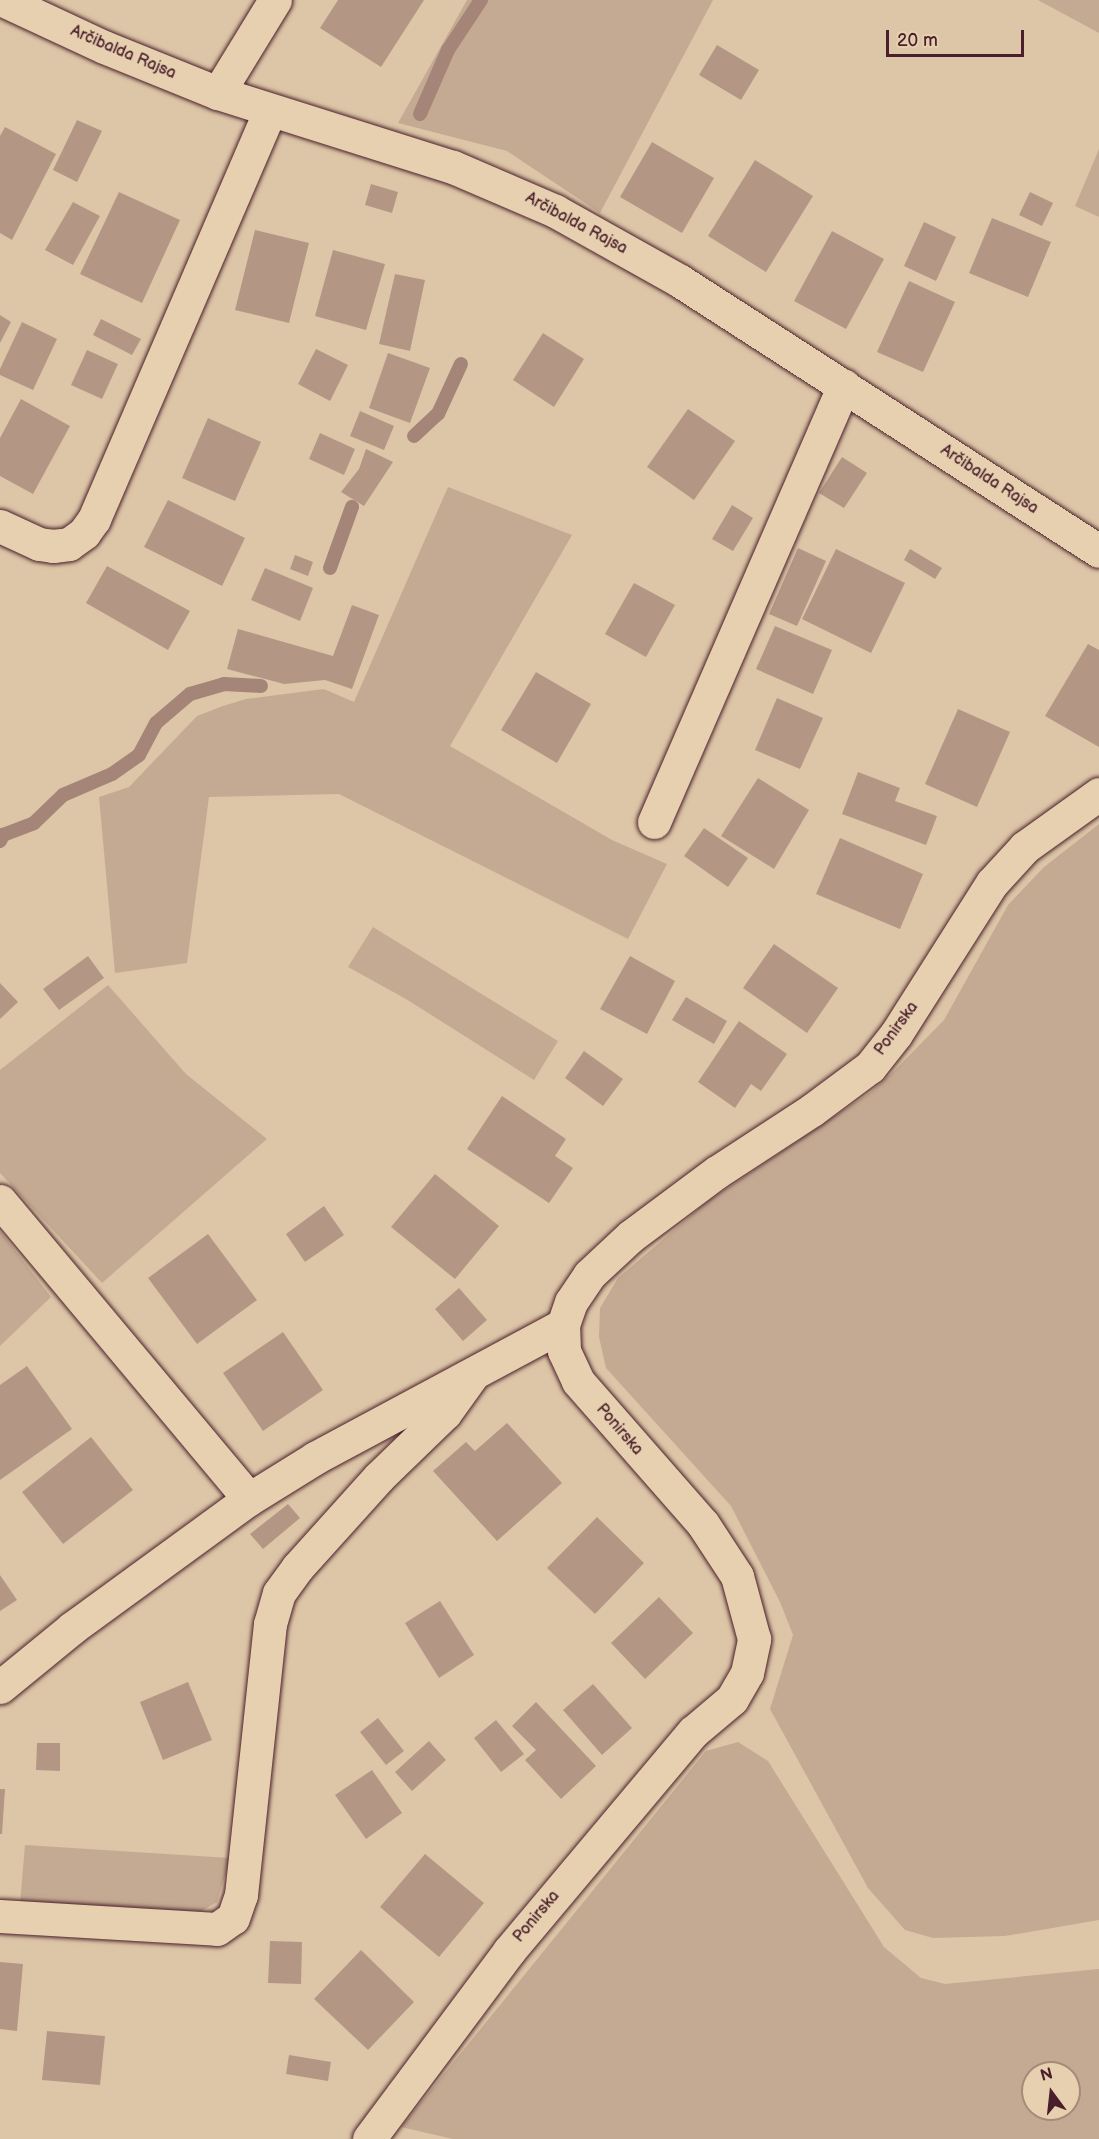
<!DOCTYPE html>
<meta charset="utf-8">
<style>
body{margin:0}
#map{position:relative;width:1099px;height:2139px;overflow:hidden;background:#ddc6a7;font-family:"Balsamiq Sans",sans-serif}
div>[style]{position:absolute}
[style*='--x']{left:calc(var(--x)*1px);top:calc(var(--y)*1px);width:calc(var(--w)*1px);rotate:calc(var(--a)*1deg)}
.green>*{inset:0;background:#c4aa92}
.stream>*{height:14px;margin:-7px;padding:0 7px;transform-origin:7px;border-radius:7px;background:#a48577}
.building>*{inset:0;background:#b39784}
.roads{filter:drop-shadow(0 0 2px #4a1f2b) drop-shadow(0 0 2px #4a1f2b)}
.minor>*{height:33px;margin:-16.5px;padding:0 16.5px;transform-origin:16.5px;border-radius:16.5px;background:#e6d0af}
span{translate:-50% -50%;white-space:nowrap;text-align:center;line-height:1.15;-webkit-text-stroke:4.5px #e6d0af;paint-order:stroke}
.street-label{font-size:16px;color:#4a1f2b}
.north{position:absolute;left:1021px;top:2061px;width:60px;height:60px;box-sizing:border-box;background:#e6d0af;border:2px solid #a8897a;border-radius:50%;rotate:345deg;font-size:16px;font-weight:700;line-height:24px;text-align:center;color:#4a1f2b}
.north::after{content:'';display:block;margin:auto;width:21px;height:27px;background:#4a1f2b;clip-path:polygon(50% 0,100% 100%,50% 72%,0 100%)}
.scale{position:absolute;left:886px;top:30px;width:138px;height:27px;box-sizing:border-box;border:3px solid #4a1f2b;border-top:0;padding-left:8px;font-size:18px;line-height:21px;white-space:nowrap;color:#4a1f2b;-webkit-text-stroke:4px #e6d0af;paint-order:stroke}
</style>
<div id="map">
<div class="green">
<i style="clip-path:polygon(467px 0,713px 0,600px 213px,507px 151px,398px 123px)"></i>
<i style="clip-path:polygon(1038px 0,1099px 0,1099px 33px)"></i>
<i style="clip-path:polygon(1099px 149px,1099px 217px,1075px 206px)"></i>
<i style="clip-path:polygon(448px 487px,572px 535px,450px 746px,612px 840px,667px 864px,628px 939px,339px 794px,209px 797px,187px 963px,115px 973px,99px 797px,129px 787px,197px 716px,223px 706px,246px 699px,324px 689px,354px 702px)"></i>
<i style="clip-path:polygon(1099px 824px,1099px 1920px,1005px 1936px,933px 1938px,905px 1930px,868px 1888px,770px 1709px,793px 1635px,780px 1602px,731px 1506px,606px 1368px,599px 1337px,600px 1308px,618px 1278px,707px 1202px,871px 1092px,895px 1070px,944px 1020px,1008px 905px,1044px 867px)"></i>
<i style="clip-path:polygon(373px 927px,558px 1041px,534px 1080px,406px 999px,348px 967px)"></i>
<i style="clip-path:polygon(108px 985px,186px 1074px,267px 1139px,102px 1283px,0 1173px,0 1070px)"></i>
<i style="clip-path:polygon(0 1231px,51px 1297px,0 1346px)"></i>
<i style="clip-path:polygon(evenodd,738px 1742px,768px 1761px,884px 1947px,921px 1978px,945px 1984px,1099px 1969px,1099px 2139px,453px 2139px,401px 2127px,706px 1751px,738px 1742px,1033px 2073px,1069px 2073px,1069px 2109px,1033px 2109px,1033px 2073px)"></i>
<i style="clip-path:polygon(25px 1845px,230px 1858px,217px 1902px,200px 1912px,20px 1904px)"></i>
</div>
<div class="stream">
<i style="--x:420;--y:114;--w:70;--a:-66.4"></i>
<i style="--x:448;--y:50;--w:60;--a:-56.6"></i>
<i style="--x:414;--y:436;--w:33;--a:-43"></i>
<i style="--x:438;--y:414;--w:55;--a:-65.3"></i>
<i style="--x:330;--y:568;--w:65;--a:-70.2"></i>
<i style="--x:0;--y:841;--w:7;--a:-63"></i>
<i style="--x:3;--y:835;--w:33;--a:-21"></i>
<i style="--x:34;--y:823;--w:40;--a:-44"></i>
<i style="--x:63;--y:795;--w:53;--a:-23.2"></i>
<i style="--x:112;--y:774;--w:33;--a:-35"></i>
<i style="--x:139;--y:755;--w:36;--a:-62"></i>
<i style="--x:156;--y:723;--w:45;--a:-40.5"></i>
<i style="--x:190;--y:694;--w:35;--a:-16"></i>
<i style="--x:224;--y:684;--w:37;--a:3"></i>
</div>
<div class="building">
<i style="clip-path:polygon(338px 0,424px 0,381px 67px,320px 28px)"></i>
<i style="clip-path:polygon(717px 45px,759px 70px,741px 100px,699px 75px)"></i>
<i style="clip-path:polygon(77px 120px,102px 131px,77px 182px,53px 170px)"></i>
<i style="clip-path:polygon(5px 127px,56px 154px,12px 240px,0 233px,0 136px)"></i>
<i style="clip-path:polygon(652px 142px,714px 178px,682px 233px,620px 197px)"></i>
<i style="clip-path:polygon(755px 160px,813px 196px,766px 272px,708px 236px)"></i>
<i style="clip-path:polygon(371px 184px,398px 192px,392px 213px,365px 205px)"></i>
<i style="clip-path:polygon(119px 192px,180px 220px,142px 303px,80px 274px)"></i>
<i style="clip-path:polygon(1030px 192px,1053px 203px,1042px 226px,1019px 215px)"></i>
<i style="clip-path:polygon(73px 202px,100px 216px,73px 265px,45px 250px)"></i>
<i style="clip-path:polygon(992px 218px,1051px 242px,1028px 297px,969px 273px)"></i>
<i style="clip-path:polygon(924px 222px,956px 237px,936px 281px,904px 266px)"></i>
<i style="clip-path:polygon(255px 230px,309px 243px,289px 323px,235px 310px)"></i>
<i style="clip-path:polygon(832px 231px,884px 259px,846px 329px,794px 301px)"></i>
<i style="clip-path:polygon(333px 250px,385px 264px,366px 330px,315px 316px)"></i>
<i style="clip-path:polygon(395px 274px,425px 280px,410px 351px,379px 344px)"></i>
<i style="clip-path:polygon(909px 281px,955px 302px,923px 372px,877px 352px)"></i>
<i style="clip-path:polygon(0 315px,11px 322px,0 343px)"></i>
<i style="clip-path:polygon(101px 319px,141px 339px,132px 355px,93px 335px)"></i>
<i style="clip-path:polygon(22px 322px,57px 339px,33px 390px,0 375px,0 369px)"></i>
<i style="clip-path:polygon(543px 333px,584px 359px,554px 407px,513px 380px)"></i>
<i style="clip-path:polygon(316px 349px,348px 365px,330px 401px,298px 384px)"></i>
<i style="clip-path:polygon(87px 350px,118px 364px,102px 399px,71px 385px)"></i>
<i style="clip-path:polygon(388px 353px,430px 368px,410px 423px,369px 408px)"></i>
<i style="clip-path:polygon(21px 399px,70px 426px,33px 494px,0 476px,0 438px)"></i>
<i style="clip-path:polygon(688px 409px,735px 441px,694px 500px,647px 467px)"></i>
<i style="clip-path:polygon(360px 411px,394px 426px,384px 450px,350px 436px)"></i>
<i style="clip-path:polygon(208px 418px,261px 442px,235px 501px,182px 478px)"></i>
<i style="clip-path:polygon(320px 433px,355px 449px,344px 475px,309px 459px)"></i>
<i style="clip-path:polygon(366px 449px,393px 462px,364px 506px,341px 492px,359px 469px)"></i>
<i style="clip-path:polygon(842px 457px,867px 473px,844px 508px,819px 493px)"></i>
<i style="clip-path:polygon(168px 500px,245px 538px,222px 586px,144px 547px)"></i>
<i style="clip-path:polygon(732px 505px,753px 518px,733px 551px,712px 539px)"></i>
<i style="clip-path:polygon(798px 548px,826px 561px,797px 626px,769px 614px)"></i>
<i style="clip-path:polygon(836px 549px,905px 583px,871px 653px,802px 619px)"></i>
<i style="clip-path:polygon(910px 549px,942px 568px,935px 579px,904px 560px)"></i>
<i style="clip-path:polygon(295px 555px,313px 562px,308px 576px,290px 569px)"></i>
<i style="clip-path:polygon(107px 566px,190px 611px,168px 650px,86px 603px)"></i>
<i style="clip-path:polygon(265px 568px,313px 588px,300px 621px,251px 600px)"></i>
<i style="clip-path:polygon(634px 583px,675px 605px,646px 657px,605px 634px)"></i>
<i style="clip-path:polygon(352px 605px,379px 615px,352px 689px,325px 680px,284px 684px,227px 669px,238px 629px,333px 656px)"></i>
<i style="clip-path:polygon(775px 626px,832px 650px,813px 694px,756px 669px)"></i>
<i style="clip-path:polygon(1088px 644px,1099px 650px,1099px 747px,1045px 716px)"></i>
<i style="clip-path:polygon(536px 672px,591px 704px,557px 763px,501px 730px)"></i>
<i style="clip-path:polygon(777px 698px,823px 718px,800px 769px,755px 750px)"></i>
<i style="clip-path:polygon(958px 709px,1010px 732px,977px 807px,925px 784px)"></i>
<i style="clip-path:polygon(858px 772px,900px 788px,895px 801px,937px 816px,926px 845px,842px 814px)"></i>
<i style="clip-path:polygon(758px 778px,809px 810px,774px 869px,721px 836px)"></i>
<i style="clip-path:polygon(704px 828px,748px 858px,728px 887px,684px 856px)"></i>
<i style="clip-path:polygon(840px 838px,923px 874px,900px 929px,816px 894px)"></i>
<i style="clip-path:polygon(774px 944px,838px 988px,807px 1033px,743px 988px)"></i>
<i style="clip-path:polygon(88px 956px,104px 978px,59px 1010px,43px 989px)"></i>
<i style="clip-path:polygon(630px 956px,675px 981px,647px 1034px,600px 1009px)"></i>
<i style="clip-path:polygon(0 983px,18px 1002px,0 1019px)"></i>
<i style="clip-path:polygon(686px 997px,727px 1021px,714px 1044px,672px 1020px)"></i>
<i style="clip-path:polygon(739px 1021px,787px 1054px,761px 1091px,751px 1084px,735px 1108px,698px 1082px)"></i>
<i style="clip-path:polygon(584px 1051px,623px 1079px,603px 1106px,565px 1078px)"></i>
<i style="clip-path:polygon(502px 1096px,566px 1139px,555px 1156px,573px 1168px,549px 1203px,467px 1149px)"></i>
<i style="clip-path:polygon(435px 1174px,499px 1226px,455px 1279px,391px 1227px)"></i>
<i style="clip-path:polygon(324px 1206px,344px 1235px,305px 1262px,286px 1234px)"></i>
<i style="clip-path:polygon(208px 1234px,257px 1300px,197px 1344px,148px 1278px)"></i>
<i style="clip-path:polygon(459px 1288px,487px 1320px,463px 1341px,435px 1309px)"></i>
<i style="clip-path:polygon(283px 1332px,323px 1390px,263px 1431px,223px 1373px)"></i>
<i style="clip-path:polygon(27px 1366px,72px 1429px,0 1480px,0 1385px)"></i>
<i style="clip-path:polygon(507px 1423px,562px 1483px,497px 1541px,433px 1471px,466px 1442px,475px 1451px)"></i>
<i style="clip-path:polygon(91px 1437px,133px 1490px,63px 1544px,22px 1492px)"></i>
<i style="clip-path:polygon(288px 1504px,300px 1518px,263px 1549px,250px 1534px)"></i>
<i style="clip-path:polygon(597px 1517px,644px 1563px,595px 1614px,547px 1568px)"></i>
<i style="clip-path:polygon(0 1575px,17px 1600px,0 1611px)"></i>
<i style="clip-path:polygon(659px 1597px,693px 1633px,645px 1679px,611px 1643px)"></i>
<i style="clip-path:polygon(440px 1601px,474px 1655px,439px 1678px,405px 1623px)"></i>
<i style="clip-path:polygon(188px 1682px,212px 1740px,163px 1760px,140px 1702px)"></i>
<i style="clip-path:polygon(593px 1684px,632px 1728px,602px 1755px,563px 1710px)"></i>
<i style="clip-path:polygon(536px 1702px,596px 1766px,561px 1799px,525px 1760px,536px 1750px,512px 1726px)"></i>
<i style="clip-path:polygon(378px 1718px,404px 1751px,386px 1765px,360px 1732px)"></i>
<i style="clip-path:polygon(496px 1720px,524px 1754px,501px 1772px,474px 1738px)"></i>
<i style="clip-path:polygon(429px 1741px,446px 1760px,412px 1791px,395px 1772px)"></i>
<i style="clip-path:polygon(37px 1743px,60px 1743px,60px 1771px,36px 1770px)"></i>
<i style="clip-path:polygon(372px 1770px,402px 1813px,366px 1839px,335px 1795px)"></i>
<i style="clip-path:polygon(0 1789px,5px 1789px,2px 1834px,0 1834px)"></i>
<i style="clip-path:polygon(425px 1854px,484px 1903px,439px 1957px,380px 1907px)"></i>
<i style="clip-path:polygon(270px 1941px,302px 1942px,301px 1984px,268px 1983px)"></i>
<i style="clip-path:polygon(361px 1950px,414px 2002px,368px 2050px,314px 1999px)"></i>
<i style="clip-path:polygon(0 1962px,23px 1964px,17px 2031px,0 2029px)"></i>
<i style="clip-path:polygon(47px 2031px,105px 2036px,100px 2085px,42px 2080px)"></i>
<i style="clip-path:polygon(289px 2055px,331px 2062px,328px 2081px,286px 2074px)"></i>
</div>
<div class="roads">
<div class="minor">
<i style="--x:3;--y:0;--w:111;--a:25"></i>
<i style="--x:104;--y:47;--w:123;--a:22"></i>
<i style="--x:218;--y:93;--w:246;--a:17.5"></i>
<i style="--x:453;--y:167;--w:111;--a:23.3"></i>
<i style="--x:555;--y:211;--w:143;--a:29.2"></i>
<i style="--x:680;--y:281;--w:498;--a:32.8"></i>
<i style="--x:218;--y:93;--w:109;--a:-58.5"></i>
<i style="--x:0;--y:526;--w:43;--a:24.8"></i>
<i style="--x:39;--y:544;--w:14;--a:8"></i>
<i style="--x:53;--y:546;--w:16;--a:-7"></i>
<i style="--x:69;--y:544;--w:19;--a:-36"></i>
<i style="--x:84;--y:533;--w:17;--a:-54"></i>
<i style="--x:94;--y:519;--w:445;--a:-66.7"></i>
<i style="--x:654;--y:822;--w:476;--a:-66.5"></i>
<i style="--x:0;--y:1201;--w:388;--a:50.1"></i>
<i style="--x:0;--y:1687;--w:93;--a:-39.3"></i>
<i style="--x:72;--y:1628;--w:219;--a:-36.1"></i>
<i style="--x:249;--y:1499;--w:78;--a:-31.8"></i>
<i style="--x:315;--y:1458;--w:281;--a:-28.2"></i>
<i style="--x:0;--y:1916;--w:217;--a:3.4"></i>
<i style="--x:217;--y:1929;--w:19;--a:-35"></i>
<i style="--x:233;--y:1918;--w:24;--a:-71"></i>
<i style="--x:241;--y:1895;--w:273;--a:-83.9"></i>
<i style="--x:270;--y:1624;--w:32;--a:-74"></i>
<i style="--x:279;--y:1593;--w:31;--a:-54"></i>
<i style="--x:297;--y:1568;--w:122;--a:-48"></i>
<i style="--x:379;--y:1477;--w:92;--a:-44.1"></i>
<i style="--x:445;--y:1413;--w:48;--a:-54.3"></i>
<i style="--x:369;--y:2139;--w:234;--a:-53.3"></i>
<i style="--x:509;--y:1951;--w:286;--a:-50"></i>
<i style="--x:693;--y:1732;--w:51;--a:-40.2"></i>
<i style="--x:732;--y:1699;--w:30;--a:-60"></i>
<i style="--x:747;--y:1673;--w:35;--a:-78"></i>
<i style="--x:754;--y:1639;--w:65;--a:-105.1"></i>
<i style="--x:737;--y:1576;--w:62;--a:-123.2"></i>
<i style="--x:703;--y:1524;--w:190;--a:-131.2"></i>
<i style="--x:578;--y:1381;--w:33;--a:-115"></i>
<i style="--x:564;--y:1351;--w:26;--a:-92"></i>
<i style="--x:563;--y:1325;--w:24;--a:-71"></i>
<i style="--x:571;--y:1302;--w:32;--a:-56"></i>
<i style="--x:589;--y:1275;--w:57;--a:-42.9"></i>
<i style="--x:631;--y:1236;--w:107;--a:-36.7"></i>
<i style="--x:717;--y:1172;--w:113;--a:-33.1"></i>
<i style="--x:812;--y:1110;--w:72;--a:-36.6"></i>
<i style="--x:870;--y:1067;--w:42;--a:-51.8"></i>
<i style="--x:896;--y:1034;--w:179;--a:-57.6"></i>
<i style="--x:992;--y:883;--w:49;--a:-47.5"></i>
<i style="--x:1025;--y:847;--w:91;--a:-35.6"></i>
</div>
</div>
<div class="street-label">
<span style="left:123px;top:53px;rotate:23deg">Arčibalda Rajsa</span>
<span style="left:576px;top:224px;rotate:28deg">Arčibalda Rajsa</span>
<span style="left:989px;top:480px;rotate:33deg">Arčibalda Rajsa</span>
<span style="left:897px;top:1029px;rotate:-54deg">Ponirska</span>
<span style="left:619px;top:1430px;rotate:49deg">Ponirska</span>
<span style="left:537px;top:1917px;rotate:-50deg">Ponirska</span>
</div>
<div class="north">N</div>
<div class="scale">20 m</div>
</div>
